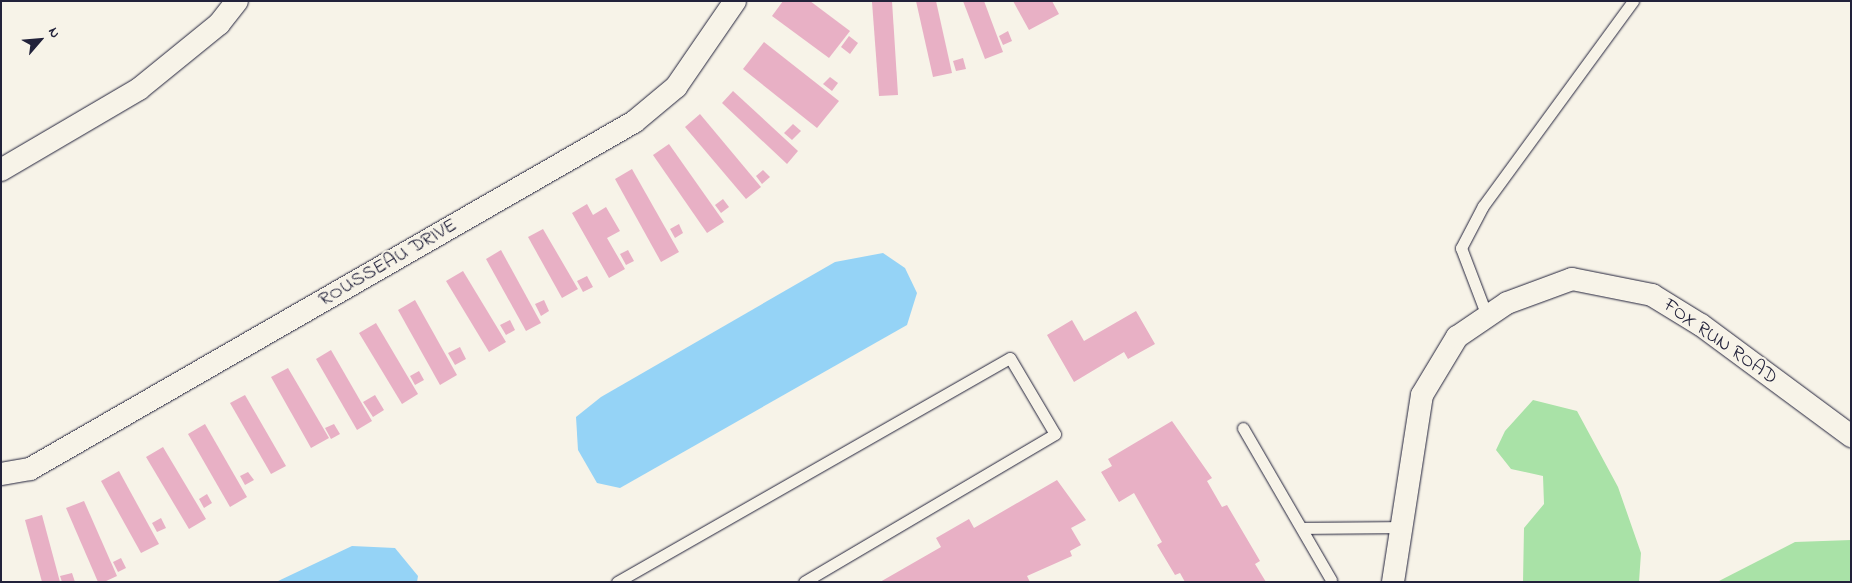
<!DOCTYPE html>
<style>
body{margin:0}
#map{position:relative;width:1852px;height:583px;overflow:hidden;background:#f7f3e8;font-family:"Indie Flower",sans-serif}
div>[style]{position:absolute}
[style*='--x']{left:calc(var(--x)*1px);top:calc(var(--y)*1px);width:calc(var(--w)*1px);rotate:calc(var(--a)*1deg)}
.green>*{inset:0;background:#a9e2a7}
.water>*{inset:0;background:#95d3f6}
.building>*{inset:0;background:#e8b0c5}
.roads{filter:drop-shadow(0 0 1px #22223b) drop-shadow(0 0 1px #22223b)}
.lane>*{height:11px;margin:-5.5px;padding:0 5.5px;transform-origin:5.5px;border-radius:5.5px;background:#f7f3e8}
.street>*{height:22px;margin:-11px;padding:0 11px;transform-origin:11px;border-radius:11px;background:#f7f3e8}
span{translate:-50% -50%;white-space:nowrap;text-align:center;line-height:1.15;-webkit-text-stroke:4px #f7f3e8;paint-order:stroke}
.street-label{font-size:20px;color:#22223b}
.frame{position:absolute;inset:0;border:2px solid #22223b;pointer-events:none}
.north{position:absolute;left:15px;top:15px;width:50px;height:50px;-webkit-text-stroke:4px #f7f3e8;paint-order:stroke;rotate:63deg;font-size:14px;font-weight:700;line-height:20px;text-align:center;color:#22223b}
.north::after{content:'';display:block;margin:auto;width:18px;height:22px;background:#22223b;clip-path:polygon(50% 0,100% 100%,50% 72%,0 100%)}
</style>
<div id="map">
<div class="green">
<i style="clip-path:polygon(1533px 400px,1577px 411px,1618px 487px,1641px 553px,1639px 582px,1523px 582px,1524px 528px,1544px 504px,1543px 476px,1511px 469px,1496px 450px,1505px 431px)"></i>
<i style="clip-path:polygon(1851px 540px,1851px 582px,1717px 582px,1795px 542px)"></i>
</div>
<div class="water">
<i style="clip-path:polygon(883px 253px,905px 268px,917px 293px,907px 325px,620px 488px,597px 483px,578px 450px,576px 417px,601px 397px,835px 262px)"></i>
<i style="clip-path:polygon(352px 546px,395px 548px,418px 576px,417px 582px,276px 582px)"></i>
</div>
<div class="building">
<i style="clip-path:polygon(783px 1px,810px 1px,850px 31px,829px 58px,772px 16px)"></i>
<i style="clip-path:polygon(892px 1px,898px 95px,879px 96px,872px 2px)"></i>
<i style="clip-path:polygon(916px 1px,936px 1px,952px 73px,933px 77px)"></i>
<i style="clip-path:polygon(963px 1px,984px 1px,1003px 52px,985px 59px)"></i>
<i style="clip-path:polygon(1013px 1px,1052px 1px,1059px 14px,1029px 30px)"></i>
<i style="clip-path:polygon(1008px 31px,1012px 41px,1003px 45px,999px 36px)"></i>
<i style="clip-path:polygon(849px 36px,858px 43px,850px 54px,841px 47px)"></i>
<i style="clip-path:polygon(764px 42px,839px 101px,817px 128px,743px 69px)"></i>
<i style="clip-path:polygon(963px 58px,966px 69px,956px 71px,953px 61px)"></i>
<i style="clip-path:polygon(830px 77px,838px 83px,832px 91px,823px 84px)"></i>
<i style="clip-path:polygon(733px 91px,798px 151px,787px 164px,722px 103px)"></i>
<i style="clip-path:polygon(700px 114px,761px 187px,746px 199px,685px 127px)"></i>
<i style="clip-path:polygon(793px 124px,801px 131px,792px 140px,784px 133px)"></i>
<i style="clip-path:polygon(669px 144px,724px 222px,707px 233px,653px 155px)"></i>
<i style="clip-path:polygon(632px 169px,679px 252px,661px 262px,615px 179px)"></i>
<i style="clip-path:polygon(763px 170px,770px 177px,762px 184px,756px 176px)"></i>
<i style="clip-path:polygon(723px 199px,729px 207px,721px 213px,715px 205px)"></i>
<i style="clip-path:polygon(587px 204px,593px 215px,606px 207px,620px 231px,607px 238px,625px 269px,609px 278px,572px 213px)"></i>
<i style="clip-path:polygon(679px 224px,683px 233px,675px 238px,670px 229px)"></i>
<i style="clip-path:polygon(543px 229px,578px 289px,562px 298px,528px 237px)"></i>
<i style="clip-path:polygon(501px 250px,541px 323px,526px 331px,486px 259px)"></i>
<i style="clip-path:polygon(628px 250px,634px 261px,626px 265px,620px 254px)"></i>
<i style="clip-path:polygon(463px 271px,506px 342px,489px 352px,446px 281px)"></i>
<i style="clip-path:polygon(587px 276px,593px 287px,583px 292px,577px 281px)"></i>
<i style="clip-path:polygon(415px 300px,457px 375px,440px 385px,398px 310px)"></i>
<i style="clip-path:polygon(544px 300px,549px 311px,541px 316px,535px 304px)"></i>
<i style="clip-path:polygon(1136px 311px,1155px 344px,1128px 359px,1124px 352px,1074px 382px,1047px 335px,1072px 320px,1084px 341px)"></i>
<i style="clip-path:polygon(510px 320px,515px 330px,506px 335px,500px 325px)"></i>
<i style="clip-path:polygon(376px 323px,418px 394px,402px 404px,359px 333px)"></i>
<i style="clip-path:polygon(460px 347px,466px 359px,455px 365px,448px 353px)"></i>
<i style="clip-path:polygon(331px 350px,372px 421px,357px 430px,316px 359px)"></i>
<i style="clip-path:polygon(288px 368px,329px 438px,311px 448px,271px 377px)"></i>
<i style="clip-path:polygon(419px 371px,424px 380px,415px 385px,410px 376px)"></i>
<i style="clip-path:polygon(245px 395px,286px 466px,271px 474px,230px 403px)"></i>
<i style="clip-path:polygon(375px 395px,384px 410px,373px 417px,363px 402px)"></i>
<i style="clip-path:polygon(1172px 421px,1212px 478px,1207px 481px,1222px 507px,1227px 505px,1260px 561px,1255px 564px,1266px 582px,1185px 582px,1180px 573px,1175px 575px,1157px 545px,1162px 542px,1134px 493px,1119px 502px,1101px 472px,1112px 466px,1108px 459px)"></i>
<i style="clip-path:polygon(205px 424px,247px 497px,230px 507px,188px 434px)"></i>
<i style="clip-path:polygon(334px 424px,340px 434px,331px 439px,325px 428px)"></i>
<i style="clip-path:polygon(163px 447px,206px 519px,189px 529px,146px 457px)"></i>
<i style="clip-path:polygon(119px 471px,159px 544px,141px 553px,101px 481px)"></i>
<i style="clip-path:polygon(248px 472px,254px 480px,245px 485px,240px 476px)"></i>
<i style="clip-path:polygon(1057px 480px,1086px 520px,1071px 528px,1081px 545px,1070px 551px,1072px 556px,1027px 576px,1030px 582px,880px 582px,941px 547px,936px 538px,969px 519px,974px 528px)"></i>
<i style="clip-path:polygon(207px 494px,212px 503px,204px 508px,199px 499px)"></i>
<i style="clip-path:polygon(84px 501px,117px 576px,104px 582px,98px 582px,66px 508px)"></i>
<i style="clip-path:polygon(42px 515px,60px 582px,42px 582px,25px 520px)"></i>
<i style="clip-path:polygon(161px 518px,166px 528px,157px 532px,152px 523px)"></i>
<i style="clip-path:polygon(121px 558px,126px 568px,118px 572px,113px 562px)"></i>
<i style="clip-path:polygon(72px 573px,75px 582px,62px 582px,60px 576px)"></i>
</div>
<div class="roads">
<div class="lane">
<i style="--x:1487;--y:316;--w:73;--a:-110.9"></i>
<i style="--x:1461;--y:248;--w:47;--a:-62.4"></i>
<i style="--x:1483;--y:206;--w:254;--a:-53.8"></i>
<i style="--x:1243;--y:428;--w:176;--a:59.9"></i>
<i style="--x:1302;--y:528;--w:101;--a:-0.6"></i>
<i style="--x:617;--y:582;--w:452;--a:-29.7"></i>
<i style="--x:1010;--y:358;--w:88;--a:59.4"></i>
<i style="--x:1055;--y:434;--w:291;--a:149.5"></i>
</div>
<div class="street">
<i style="--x:1;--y:170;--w:160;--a:-30.4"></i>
<i style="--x:139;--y:89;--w:103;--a:-39.1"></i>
<i style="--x:219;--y:24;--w:29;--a:-52"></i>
<i style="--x:1;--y:474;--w:29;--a:-10"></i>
<i style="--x:30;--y:469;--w:697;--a:-29.88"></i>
<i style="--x:634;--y:122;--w:55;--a:-39.8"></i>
<i style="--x:676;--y:87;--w:104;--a:-55.5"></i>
<i style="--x:1393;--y:582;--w:189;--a:-81.2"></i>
<i style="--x:1422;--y:395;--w:68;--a:-58.9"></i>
<i style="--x:1457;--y:337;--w:60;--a:-34.2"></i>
<i style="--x:1507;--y:303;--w:69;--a:-20.3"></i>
<i style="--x:1572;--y:279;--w:82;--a:11.3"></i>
<i style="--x:1652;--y:295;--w:57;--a:31.5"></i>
<i style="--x:1701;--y:325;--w:187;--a:36.5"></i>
</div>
</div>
<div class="street-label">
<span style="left:388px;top:263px;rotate:-30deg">ROUSSEAU DRIVE</span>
<span style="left:1720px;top:342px;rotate:35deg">FOX RUN ROAD</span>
</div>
<div class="frame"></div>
<div class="north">N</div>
</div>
